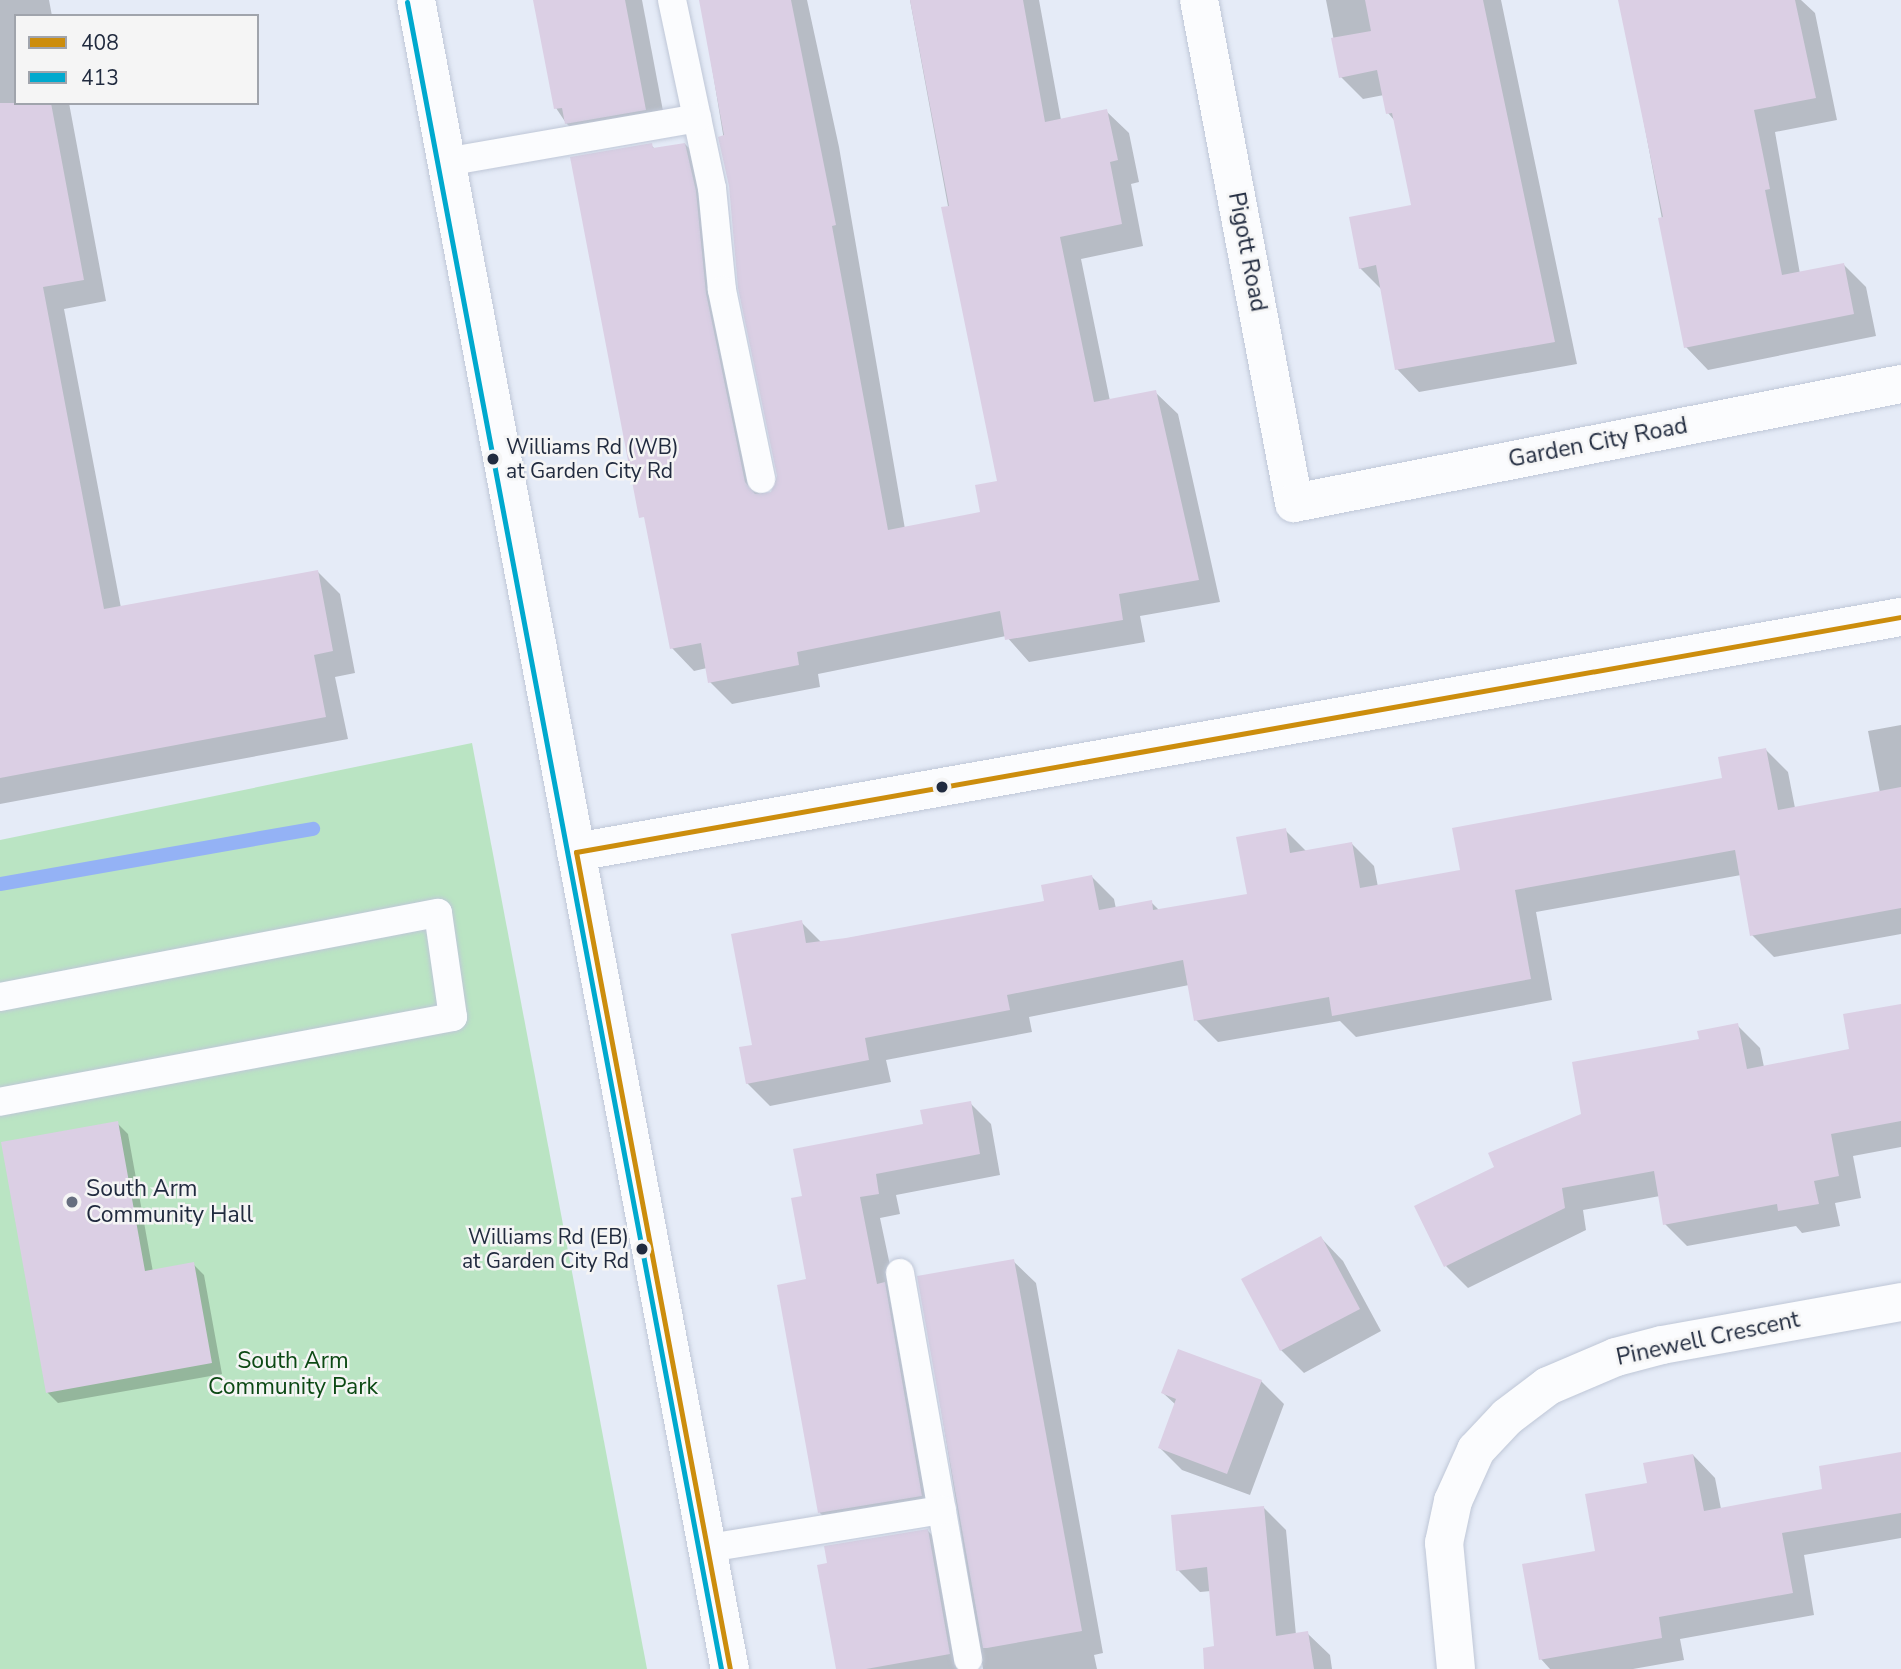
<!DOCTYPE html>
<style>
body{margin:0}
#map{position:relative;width:1901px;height:1669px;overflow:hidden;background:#e5ebf7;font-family:"Nunito Sans",sans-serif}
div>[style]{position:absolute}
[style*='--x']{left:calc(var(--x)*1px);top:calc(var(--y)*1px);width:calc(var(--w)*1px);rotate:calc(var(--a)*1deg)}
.green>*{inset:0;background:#bae4c3}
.shadow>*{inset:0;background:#0003}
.stream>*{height:14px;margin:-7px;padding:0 7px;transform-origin:7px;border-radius:7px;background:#94b2f5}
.building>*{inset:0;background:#dbcfe4}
.roads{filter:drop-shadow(0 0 2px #bfc7d7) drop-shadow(0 0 2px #bfc7d7)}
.lane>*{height:28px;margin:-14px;padding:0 14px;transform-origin:14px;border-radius:14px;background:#fbfcfe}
.street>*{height:38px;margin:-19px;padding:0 19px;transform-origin:19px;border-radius:19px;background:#fbfcfe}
.secondary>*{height:38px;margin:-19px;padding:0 19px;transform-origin:19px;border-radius:19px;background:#fbfcfe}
.bus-1>*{height:5px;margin:-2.5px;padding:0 2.5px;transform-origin:2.5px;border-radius:2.5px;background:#cc8d0d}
.bus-2>*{height:5px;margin:-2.5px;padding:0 2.5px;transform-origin:2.5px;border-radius:2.5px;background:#00a9ce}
.dots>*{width:19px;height:19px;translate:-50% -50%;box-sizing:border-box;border:4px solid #f5f5f5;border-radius:50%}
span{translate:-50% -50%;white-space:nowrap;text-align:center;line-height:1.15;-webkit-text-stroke:5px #f5f5f5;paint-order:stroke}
.bus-label{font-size:21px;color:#212b3f}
.left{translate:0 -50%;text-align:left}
.right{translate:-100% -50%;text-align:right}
.street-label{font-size:23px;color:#212b3f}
.poi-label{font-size:23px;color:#212b3f}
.park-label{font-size:23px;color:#0c4914}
.legend{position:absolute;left:14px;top:14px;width:245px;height:91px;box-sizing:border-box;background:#f5f5f5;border:2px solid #a0a4ac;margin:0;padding:9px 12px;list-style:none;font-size:21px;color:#212b3f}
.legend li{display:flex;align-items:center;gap:14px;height:35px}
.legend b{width:35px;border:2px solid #a0a4ac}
</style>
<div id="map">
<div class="green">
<i style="clip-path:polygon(472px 743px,647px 1669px,0 1669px,0 840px)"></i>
</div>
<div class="shadow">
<i style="clip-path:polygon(0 0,49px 0,52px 16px,16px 16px,16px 103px,69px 103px,106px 301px,64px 309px,121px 608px,318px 572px,340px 594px,355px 673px,335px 677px,348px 739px,0 804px)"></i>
<i style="clip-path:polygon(535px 0,642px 0,667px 132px,589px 146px,566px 123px,556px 108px)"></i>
<i style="clip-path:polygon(701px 0,807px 0,839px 147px,905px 529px,982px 513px,999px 483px,910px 0,1039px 0,1061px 120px,1106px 111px,1129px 133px,1139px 182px,1131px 184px,1143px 246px,1081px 259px,1110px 401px,1155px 392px,1178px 414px,1220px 602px,1140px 616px,1145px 642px,1029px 662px,1006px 636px,818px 674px,820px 687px,732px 704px,710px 682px,707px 668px,694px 671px,672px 648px,651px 145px,656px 150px,685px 144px,707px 167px,727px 317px,764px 495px,774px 492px,779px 476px)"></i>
<i style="clip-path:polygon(1326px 0,1501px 0,1577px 364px,1419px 392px,1397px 369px,1382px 290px,1360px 268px,1413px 207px,1395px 121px,1388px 113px,1384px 95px,1363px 99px,1341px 77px)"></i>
<i style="clip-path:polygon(1621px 0,1801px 0,1815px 13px,1837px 120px,1775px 132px,1800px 274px,1844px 265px,1866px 287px,1876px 336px,1708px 370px,1686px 347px)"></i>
<i style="clip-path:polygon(1901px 725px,1901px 934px,1774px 957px,1752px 935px,1741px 875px,1536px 912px,1552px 1000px,1356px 1037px,1340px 1021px,1218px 1042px,1196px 1020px,1189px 985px,1029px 1017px,1032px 1032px,886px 1060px,891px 1082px,770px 1106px,747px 1083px,755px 1046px,801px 922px,822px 943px,1046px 902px,1092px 877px,1114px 899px,1116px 909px,1151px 902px,1160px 911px,1249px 895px,1285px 830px,1307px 852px,1352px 844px,1374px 866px,1378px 887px,1462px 871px,1724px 780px,1766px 750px,1788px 772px,1795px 808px,1880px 793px,1868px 731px)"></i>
<i style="clip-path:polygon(1901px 1005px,1901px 1147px,1853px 1156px,1861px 1198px,1835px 1203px,1840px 1226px,1802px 1233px,1796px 1226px,1687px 1246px,1665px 1224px,1660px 1196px,1583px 1210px,1586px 1230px,1468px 1288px,1446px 1266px,1496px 1168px,1701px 1040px,1737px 1025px,1760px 1048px,1764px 1067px,1851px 1050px)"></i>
<i style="clip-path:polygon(970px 1103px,991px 1124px,1000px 1175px,896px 1195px,900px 1214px,880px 1218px,943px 1517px,841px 1534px,820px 1513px,804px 1197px)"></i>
<i style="clip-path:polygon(117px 1123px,128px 1134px,153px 1272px,193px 1264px,204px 1275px,222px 1374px,58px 1403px,47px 1392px)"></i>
<i style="clip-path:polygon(1321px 1238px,1343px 1261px,1381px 1331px,1304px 1373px,1281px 1350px,1243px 1280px)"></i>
<i style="clip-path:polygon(1013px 1261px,1036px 1283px,1103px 1653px,1094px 1655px,1097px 1669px,983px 1669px,920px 1278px)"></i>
<i style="clip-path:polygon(1261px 1381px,1284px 1404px,1250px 1495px,1182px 1470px,1160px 1448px,1176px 1405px,1163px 1393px)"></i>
<i style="clip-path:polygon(1901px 1454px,1901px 1538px,1804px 1555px,1814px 1615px,1680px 1639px,1684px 1660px,1633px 1669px,1550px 1669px,1541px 1659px,1597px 1552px,1649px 1484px,1693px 1455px,1715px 1478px,1721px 1509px,1824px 1491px)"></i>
<i style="clip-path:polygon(1264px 1508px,1286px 1530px,1296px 1635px,1307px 1633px,1330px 1655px,1332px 1669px,1219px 1669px,1211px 1591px,1200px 1592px,1178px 1570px)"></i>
<i style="clip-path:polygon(928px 1531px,950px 1553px,970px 1669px,837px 1669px)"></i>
</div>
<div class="stream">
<i style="--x:0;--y:884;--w:318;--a:-10"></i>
</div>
<div class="building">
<i style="clip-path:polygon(533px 0,625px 0,646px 110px,565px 124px,562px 108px,554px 109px)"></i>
<i style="clip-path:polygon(699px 0,791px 0,836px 225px,832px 226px,888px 530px,980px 512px,975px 485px,997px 481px,941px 207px,949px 206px,910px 0,1023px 0,1045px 122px,1107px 109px,1118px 160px,1110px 162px,1122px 224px,1060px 237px,1094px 402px,1156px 390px,1199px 580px,1119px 594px,1123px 620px,1005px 640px,1000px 611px,797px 652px,799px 665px,708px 683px,701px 643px,670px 649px,644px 517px,639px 518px,570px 157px,652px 143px,653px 148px,685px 143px,696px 191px,706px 293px,745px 482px,755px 494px,771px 492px,777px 476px,738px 288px,729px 186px,718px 137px,724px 135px)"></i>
<i style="clip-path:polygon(1365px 0,1483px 0,1555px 342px,1395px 370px,1376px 265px,1359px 269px,1349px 217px,1411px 205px,1392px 113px,1386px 114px,1377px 70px,1339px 78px,1331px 38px,1371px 31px)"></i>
<i style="clip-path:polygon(1618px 0,1795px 0,1816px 98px,1754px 110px,1770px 189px,1765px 190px,1782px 275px,1844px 263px,1854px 314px,1684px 348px,1658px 218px,1663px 217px)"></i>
<i style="clip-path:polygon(0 103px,51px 103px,84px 280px,43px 287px,104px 609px,318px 570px,333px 651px,314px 655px,326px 717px,0 778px)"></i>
<i style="clip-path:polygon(1766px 748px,1778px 810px,1901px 787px,1901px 908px,1750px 936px,1735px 850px,1515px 890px,1531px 979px,1332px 1016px,1329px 997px,1194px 1021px,1183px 960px,1007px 995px,1010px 1010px,865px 1038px,869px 1060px,746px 1084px,739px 1047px,752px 1045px,731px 934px,802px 920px,806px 943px,846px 938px,1044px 901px,1041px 885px,1092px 875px,1099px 910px,1152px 900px,1153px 910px,1247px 894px,1236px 837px,1286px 828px,1290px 853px,1352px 842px,1360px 888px,1460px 870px,1452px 828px,1722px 778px,1718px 757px)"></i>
<i style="clip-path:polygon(1901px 1004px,1901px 1121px,1831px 1134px,1839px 1176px,1814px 1181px,1819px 1204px,1778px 1211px,1777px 1204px,1663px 1225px,1654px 1171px,1562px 1188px,1565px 1208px,1444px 1267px,1414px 1206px,1494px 1167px,1488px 1153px,1581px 1114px,1572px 1062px,1699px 1039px,1697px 1031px,1738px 1023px,1747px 1069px,1849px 1049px,1843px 1014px)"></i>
<i style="clip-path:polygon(971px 1101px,980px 1154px,876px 1174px,879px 1194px,860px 1197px,877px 1284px,885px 1282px,922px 1496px,818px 1513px,777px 1285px,806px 1279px,791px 1198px,802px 1196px,793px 1149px,923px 1124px,920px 1110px)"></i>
<i style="clip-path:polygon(118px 1121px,145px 1271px,194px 1262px,212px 1363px,46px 1393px,1px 1142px)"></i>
<i style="clip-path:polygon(1321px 1236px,1360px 1309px,1280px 1351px,1241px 1279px)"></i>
<i style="clip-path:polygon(1014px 1259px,1082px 1631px,987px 1648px,983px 1648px,917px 1276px)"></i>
<i style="clip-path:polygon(1178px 1349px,1262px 1380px,1227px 1474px,1158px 1448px,1176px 1399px,1161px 1393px)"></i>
<i style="clip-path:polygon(1901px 1452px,1901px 1513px,1782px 1533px,1793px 1593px,1659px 1617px,1662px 1638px,1539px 1660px,1522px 1564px,1595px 1551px,1585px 1494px,1647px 1483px,1643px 1463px,1693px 1454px,1704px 1511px,1822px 1489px,1819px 1466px)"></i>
<i style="clip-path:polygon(1264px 1506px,1276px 1636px,1308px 1631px,1314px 1669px,1204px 1669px,1203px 1648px,1214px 1646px,1207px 1567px,1176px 1571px,1171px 1515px)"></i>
<i style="clip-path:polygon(928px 1529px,950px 1654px,866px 1669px,836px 1669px,817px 1565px,827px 1563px,824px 1546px)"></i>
</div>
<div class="roads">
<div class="lane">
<i style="--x:672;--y:0;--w:192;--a:78"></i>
<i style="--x:712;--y:188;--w:102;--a:84.4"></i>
<i style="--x:722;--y:290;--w:193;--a:78.3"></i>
<i style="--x:446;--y:162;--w:255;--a:-9.9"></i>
<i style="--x:0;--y:997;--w:446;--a:-10.9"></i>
<i style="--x:438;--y:913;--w:105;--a:81.8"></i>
<i style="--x:453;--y:1017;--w:461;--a:169.4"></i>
<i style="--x:900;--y:1273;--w:392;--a:80"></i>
<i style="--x:709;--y:1548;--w:236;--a:-9.3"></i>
</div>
<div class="street">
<i style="--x:1199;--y:0;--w:512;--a:79.3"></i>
<i style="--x:1294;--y:503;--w:619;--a:-11.09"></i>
<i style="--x:1456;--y:1669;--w:127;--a:-95.4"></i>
<i style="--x:1444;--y:1543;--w:43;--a:-77.9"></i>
<i style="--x:1453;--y:1501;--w:56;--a:-65.7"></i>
<i style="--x:1476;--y:1450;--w:45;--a:-46.8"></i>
<i style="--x:1507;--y:1417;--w:51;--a:-37.1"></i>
<i style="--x:1548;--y:1386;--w:74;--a:-23.1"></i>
<i style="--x:1616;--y:1357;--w:48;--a:-14.6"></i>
<i style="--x:1662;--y:1345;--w:243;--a:-10.2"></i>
</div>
<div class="secondary">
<i style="--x:416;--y:0;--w:1698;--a:79.35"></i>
<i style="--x:576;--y:852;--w:1346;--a:-10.06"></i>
</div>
</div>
<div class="bus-1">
<i style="--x:576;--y:852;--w:1346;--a:-10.06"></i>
<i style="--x:576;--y:852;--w:831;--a:79.33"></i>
</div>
<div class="bus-2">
<i style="--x:407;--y:2;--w:1696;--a:79.33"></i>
</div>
<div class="dots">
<i style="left:493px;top:459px;background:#212b3f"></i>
<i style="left:942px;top:787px;background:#212b3f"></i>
<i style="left:72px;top:1202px;background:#666e7f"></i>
<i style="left:642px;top:1249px;background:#212b3f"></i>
</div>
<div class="bus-label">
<span class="left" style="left:506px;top:459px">Williams Rd (WB)<br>at Garden City Rd</span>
<span class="right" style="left:629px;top:1249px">Williams Rd (EB)<br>at Garden City Rd</span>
</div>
<div class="street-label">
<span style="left:1247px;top:252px;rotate:79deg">Pigott Road</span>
<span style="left:1598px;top:443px;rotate:-11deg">Garden City Road</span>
<span style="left:1708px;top:1339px;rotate:-12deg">Pinewell Crescent</span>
</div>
<div class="poi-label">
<span class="left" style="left:86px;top:1202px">South Arm<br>Community Hall</span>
</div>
<div class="park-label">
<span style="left:293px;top:1374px">South Arm<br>Community Park</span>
</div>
<ul class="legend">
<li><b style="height:9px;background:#cc8d0d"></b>408</li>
<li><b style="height:9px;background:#00a9ce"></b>413</li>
</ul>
</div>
